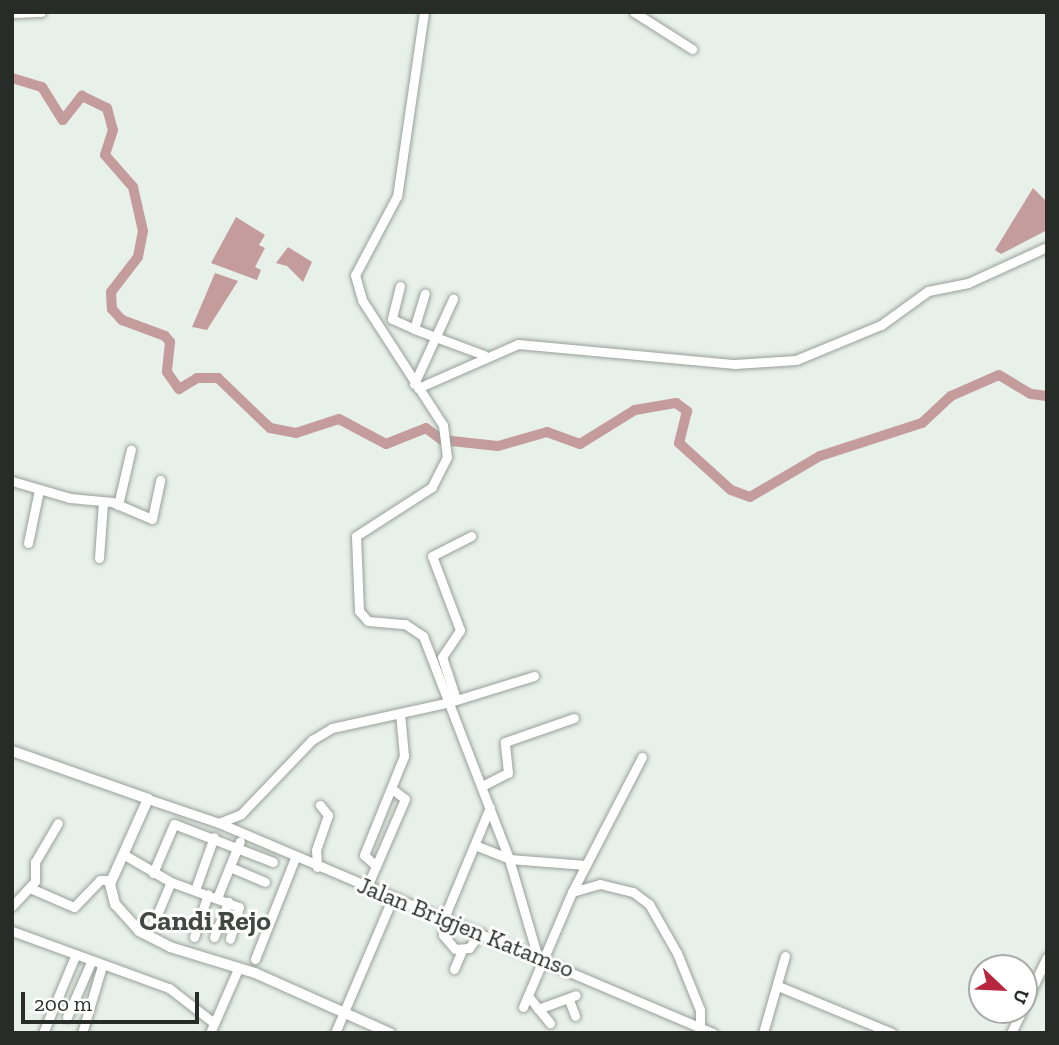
<!DOCTYPE html>
<style>
body{margin:0}
#map{position:relative;width:1059px;height:1045px;overflow:hidden;background:#e7f0e9;font-family:"Zilla Slab",serif}
div>[style]{position:absolute}
[style*='--x']{left:calc(var(--x)*1px);top:calc(var(--y)*1px);width:calc(var(--w)*1px);rotate:calc(var(--a)*1deg)}
.water>*{inset:0;background:#c49c9c}
.river>*{height:10px;margin:-5px;padding:0 5px;transform-origin:5px;border-radius:5px;background:#c49c9c}
.roads{filter:drop-shadow(0 0 2px #98a099) drop-shadow(0 0 2px #98a099)}
.minor>*{height:9px;margin:-4.5px;padding:0 4.5px;transform-origin:4.5px;border-radius:4.5px;background:#fff}
.major>*{height:10px;margin:-5px;padding:0 5px;transform-origin:5px;border-radius:5px;background:#fff}
span{translate:-50% -50%;white-space:nowrap;text-align:center;line-height:1.15;-webkit-text-stroke:6px #fff;paint-order:stroke}
.street-label{font-size:24px;color:#282c29}
.quarter-label{font-size:28px;color:#414843;font-weight:700}
.frame{position:absolute;inset:0;border:14px solid #282c29;pointer-events:none}
.north{position:absolute;left:968px;top:954px;width:70px;height:70px;box-sizing:border-box;background:#fff;border:2px solid #a9aba9;border-radius:50%;rotate:113deg;font-size:19px;font-weight:700;line-height:28px;text-align:center;color:#282c29}
.north::after{content:'';display:block;margin:auto;width:24px;height:32px;background:#b8263e;clip-path:polygon(50% 0,100% 100%,50% 72%,0 100%)}
.scale{position:absolute;left:21px;top:992px;width:178px;height:32px;box-sizing:border-box;border:4px solid #282c29;border-top:0;padding-left:9px;font-size:21px;line-height:24px;white-space:nowrap;color:#282c29;-webkit-text-stroke:5px #fff;paint-order:stroke}
</style>
<div id="map">
<div class="water">
<i style="clip-path:polygon(1033px 188px,1047px 202px,1047px 230px,1001px 254px,995px 250px)"></i>
<i style="clip-path:polygon(236px 217px,265px 235px,259px 245px,265px 248px,255px 267px,261px 270px,257px 280px,211px 263px)"></i>
<i style="clip-path:polygon(288px 247px,312px 262px,303px 282px,287px 266px,276px 263px)"></i>
<i style="clip-path:polygon(215px 273px,238px 281px,207px 330px,192px 327px)"></i>
</div>
<div class="river">
<i style="--x:12;--y:78;--w:31;--a:17"></i>
<i style="--x:42;--y:87;--w:39;--a:58"></i>
<i style="--x:63;--y:120;--w:31;--a:-52"></i>
<i style="--x:82;--y:96;--w:28;--a:26"></i>
<i style="--x:107;--y:108;--w:23;--a:75"></i>
<i style="--x:113;--y:130;--w:26;--a:108"></i>
<i style="--x:105;--y:155;--w:43;--a:48.8"></i>
<i style="--x:133;--y:187;--w:45;--a:77.2"></i>
<i style="--x:143;--y:231;--w:26;--a:101"></i>
<i style="--x:138;--y:257;--w:44;--a:127.6"></i>
<i style="--x:111;--y:292;--w:17;--a:87"></i>
<i style="--x:112;--y:309;--w:15;--a:48"></i>
<i style="--x:122;--y:320;--w:46;--a:20.4"></i>
<i style="--x:165;--y:336;--w:8;--a:50"></i>
<i style="--x:170;--y:342;--w:30;--a:96"></i>
<i style="--x:167;--y:372;--w:21;--a:55"></i>
<i style="--x:179;--y:389;--w:21;--a:-31"></i>
<i style="--x:197;--y:378;--w:21;--a:0"></i>
<i style="--x:218;--y:378;--w:72;--a:43.9"></i>
<i style="--x:270;--y:428;--w:26;--a:11"></i>
<i style="--x:296;--y:433;--w:45;--a:-18"></i>
<i style="--x:339;--y:419;--w:53;--a:28"></i>
<i style="--x:386;--y:444;--w:43;--a:-21.8"></i>
<i style="--x:426;--y:428;--w:20;--a:37"></i>
<i style="--x:442;--y:440;--w:56;--a:6.1"></i>
<i style="--x:498;--y:446;--w:51;--a:-15.9"></i>
<i style="--x:547;--y:432;--w:35;--a:20"></i>
<i style="--x:580;--y:444;--w:65;--a:-31.7"></i>
<i style="--x:635;--y:410;--w:42;--a:-9.7"></i>
<i style="--x:676;--y:403;--w:14;--a:36"></i>
<i style="--x:687;--y:411;--w:33;--a:104"></i>
<i style="--x:679;--y:443;--w:70;--a:42.1"></i>
<i style="--x:731;--y:490;--w:20;--a:20"></i>
<i style="--x:750;--y:497;--w:81;--a:-30.4"></i>
<i style="--x:820;--y:456;--w:107;--a:-17.9"></i>
<i style="--x:922;--y:423;--w:40;--a:-43"></i>
<i style="--x:951;--y:396;--w:52;--a:-23.6"></i>
<i style="--x:999;--y:375;--w:37;--a:31"></i>
<i style="--x:1031;--y:394;--w:16;--a:7"></i>
</div>
<div class="roads">
<div class="minor">
<i style="--x:424;--y:12;--w:186;--a:98.3"></i>
<i style="--x:397;--y:196;--w:89;--a:118"></i>
<i style="--x:355;--y:275;--w:26;--a:74"></i>
<i style="--x:362;--y:300;--w:149;--a:57.1"></i>
<i style="--x:443;--y:425;--w:32;--a:83"></i>
<i style="--x:447;--y:457;--w:34;--a:117"></i>
<i style="--x:432;--y:487;--w:90;--a:147.2"></i>
<i style="--x:356;--y:536;--w:75;--a:87.7"></i>
<i style="--x:359;--y:611;--w:13;--a:48"></i>
<i style="--x:368;--y:621;--w:37;--a:5"></i>
<i style="--x:405;--y:624;--w:22;--a:34"></i>
<i style="--x:423;--y:636;--w:239;--a:68.9"></i>
<i style="--x:509;--y:859;--w:100;--a:73.7"></i>
<i style="--x:634;--y:12;--w:69;--a:32.5"></i>
<i style="--x:12;--y:13;--w:29;--a:-2"></i>
<i style="--x:400;--y:286;--w:34;--a:104"></i>
<i style="--x:392;--y:319;--w:24;--a:24"></i>
<i style="--x:414;--y:329;--w:37;--a:-73"></i>
<i style="--x:414;--y:329;--w:75;--a:20.4"></i>
<i style="--x:414;--y:384;--w:94;--a:-65.4"></i>
<i style="--x:418;--y:388;--w:109;--a:-23.7"></i>
<i style="--x:518;--y:344;--w:218;--a:5.3"></i>
<i style="--x:735;--y:364;--w:61;--a:-3.8"></i>
<i style="--x:796;--y:360;--w:92;--a:-22.4"></i>
<i style="--x:881;--y:325;--w:58;--a:-35.9"></i>
<i style="--x:928;--y:291;--w:41;--a:-11.3"></i>
<i style="--x:968;--y:283;--w:87;--a:-24.5"></i>
<i style="--x:12;--y:481;--w:60;--a:16.3"></i>
<i style="--x:70;--y:498;--w:42;--a:5.4"></i>
<i style="--x:112;--y:502;--w:43;--a:23"></i>
<i style="--x:152;--y:519;--w:40;--a:-78"></i>
<i style="--x:118;--y:505;--w:57;--a:-76.9"></i>
<i style="--x:28;--y:543;--w:54;--a:-78.3"></i>
<i style="--x:99;--y:558;--w:56;--a:-85.9"></i>
<i style="--x:456;--y:699;--w:44;--a:-108.4"></i>
<i style="--x:442;--y:657;--w:32;--a:-56"></i>
<i style="--x:460;--y:630;--w:79;--a:-110.7"></i>
<i style="--x:432;--y:556;--w:44;--a:-27.1"></i>
<i style="--x:482;--y:786;--w:29;--a:-27"></i>
<i style="--x:508;--y:773;--w:31;--a:-96"></i>
<i style="--x:505;--y:742;--w:73;--a:-19.2"></i>
<i style="--x:148;--y:799;--w:75;--a:18.7"></i>
<i style="--x:219;--y:823;--w:24;--a:-22"></i>
<i style="--x:241;--y:814;--w:103;--a:-46.2"></i>
<i style="--x:312;--y:740;--w:23;--a:-31"></i>
<i style="--x:332;--y:728;--w:121;--a:-12.4"></i>
<i style="--x:450;--y:702;--w:88;--a:-17.2"></i>
<i style="--x:219;--y:823;--w:537;--a:23.03"></i>
<i style="--x:475;--y:845;--w:37;--a:22"></i>
<i style="--x:509;--y:859;--w:77;--a:4.5"></i>
<i style="--x:123;--y:854;--w:56;--a:30.3"></i>
<i style="--x:171;--y:882;--w:72;--a:20.2"></i>
<i style="--x:239;--y:907;--w:33;--a:106"></i>
<i style="--x:376;--y:866;--w:73;--a:-66.6"></i>
<i style="--x:405;--y:799;--w:16;--a:-142"></i>
<i style="--x:230;--y:867;--w:38;--a:23"></i>
<i style="--x:317;--y:867;--w:17;--a:-93"></i>
<i style="--x:316;--y:850;--w:37;--a:-71"></i>
<i style="--x:328;--y:815;--w:13;--a:-129"></i>
<i style="--x:153;--y:873;--w:53;--a:-66.8"></i>
<i style="--x:174;--y:824;--w:106;--a:21"></i>
<i style="--x:367;--y:887;--w:23;--a:-67"></i>
<i style="--x:376;--y:866;--w:16;--a:-137"></i>
<i style="--x:364;--y:855;--w:107;--a:-68"></i>
<i style="--x:404;--y:756;--w:43;--a:-95.3"></i>
<i style="--x:30;--y:888;--w:48;--a:23.4"></i>
<i style="--x:74;--y:907;--w:37;--a:-46"></i>
<i style="--x:100;--y:880;--w:10;--a:0"></i>
<i style="--x:195;--y:890;--w:56;--a:-70.3"></i>
<i style="--x:572;--y:892;--w:29;--a:-16"></i>
<i style="--x:600;--y:884;--w:34;--a:14"></i>
<i style="--x:633;--y:892;--w:20;--a:37"></i>
<i style="--x:649;--y:904;--w:56;--a:60.3"></i>
<i style="--x:677;--y:953;--w:61;--a:68"></i>
<i style="--x:700;--y:1010;--w:15;--a:90"></i>
<i style="--x:217;--y:898;--w:61;--a:-68"></i>
<i style="--x:12;--y:906;--w:34;--a:-47"></i>
<i style="--x:35;--y:881;--w:19;--a:-90"></i>
<i style="--x:35;--y:862;--w:45;--a:-59.5"></i>
<i style="--x:156;--y:917;--w:38;--a:-67"></i>
<i style="--x:444;--y:918;--w:120;--a:-67.5"></i>
<i style="--x:446;--y:919;--w:16;--a:101"></i>
<i style="--x:443;--y:935;--w:18;--a:49"></i>
<i style="--x:455;--y:949;--w:14;--a:-4"></i>
<i style="--x:469;--y:948;--w:19;--a:-54"></i>
<i style="--x:12;--y:931;--w:167;--a:20"></i>
<i style="--x:169;--y:988;--w:57;--a:37.9"></i>
<i style="--x:194;--y:937;--w:45;--a:-72"></i>
<i style="--x:214;--y:937;--w:38;--a:-68"></i>
<i style="--x:255;--y:959;--w:109;--a:-68.4"></i>
<i style="--x:454;--y:969;--w:21;--a:-67"></i>
<i style="--x:778;--y:986;--w:123;--a:22.4"></i>
<i style="--x:528;--y:996;--w:35;--a:51"></i>
<i style="--x:569;--y:1000;--w:17;--a:69"></i>
<i style="--x:1024;--y:1005;--w:53;--a:-64.4"></i>
<i style="--x:523;--y:1007;--w:125;--a:-66.9"></i>
<i style="--x:572;--y:892;--w:152;--a:-62.6"></i>
<i style="--x:538;--y:1009;--w:40;--a:-20.2"></i>
<i style="--x:67;--y:1017;--w:60;--a:-66.4"></i>
<i style="--x:43;--y:1033;--w:83;--a:-67.4"></i>
<i style="--x:82;--y:1033;--w:70;--a:-73.4"></i>
<i style="--x:210;--y:1033;--w:70;--a:-66.4"></i>
<i style="--x:335;--y:1033;--w:148;--a:-66.9"></i>
<i style="--x:763;--y:1033;--w:80;--a:-74.1"></i>
<i style="--x:1011;--y:1033;--w:25;--a:-64"></i>
</div>
<div class="major">
<i style="--x:12;--y:751;--w:144;--a:19.4"></i>
<i style="--x:148;--y:799;--w:93;--a:114.1"></i>
<i style="--x:110;--y:884;--w:21;--a:76"></i>
<i style="--x:115;--y:904;--w:36;--a:48"></i>
<i style="--x:139;--y:931;--w:35;--a:27"></i>
<i style="--x:170;--y:947;--w:89;--a:17"></i>
<i style="--x:255;--y:973;--w:148;--a:24"></i>
</div>
</div>
<div class="street-label">
<span style="left:466px;top:927px;rotate:22deg">Jalan Brigjen Katamso</span>
</div>
<div class="quarter-label">
<span style="left:205px;top:921px">Candi Rejo</span>
</div>
<div class="frame"></div>
<div class="north">U</div>
<div class="scale">200 m</div>
</div>
